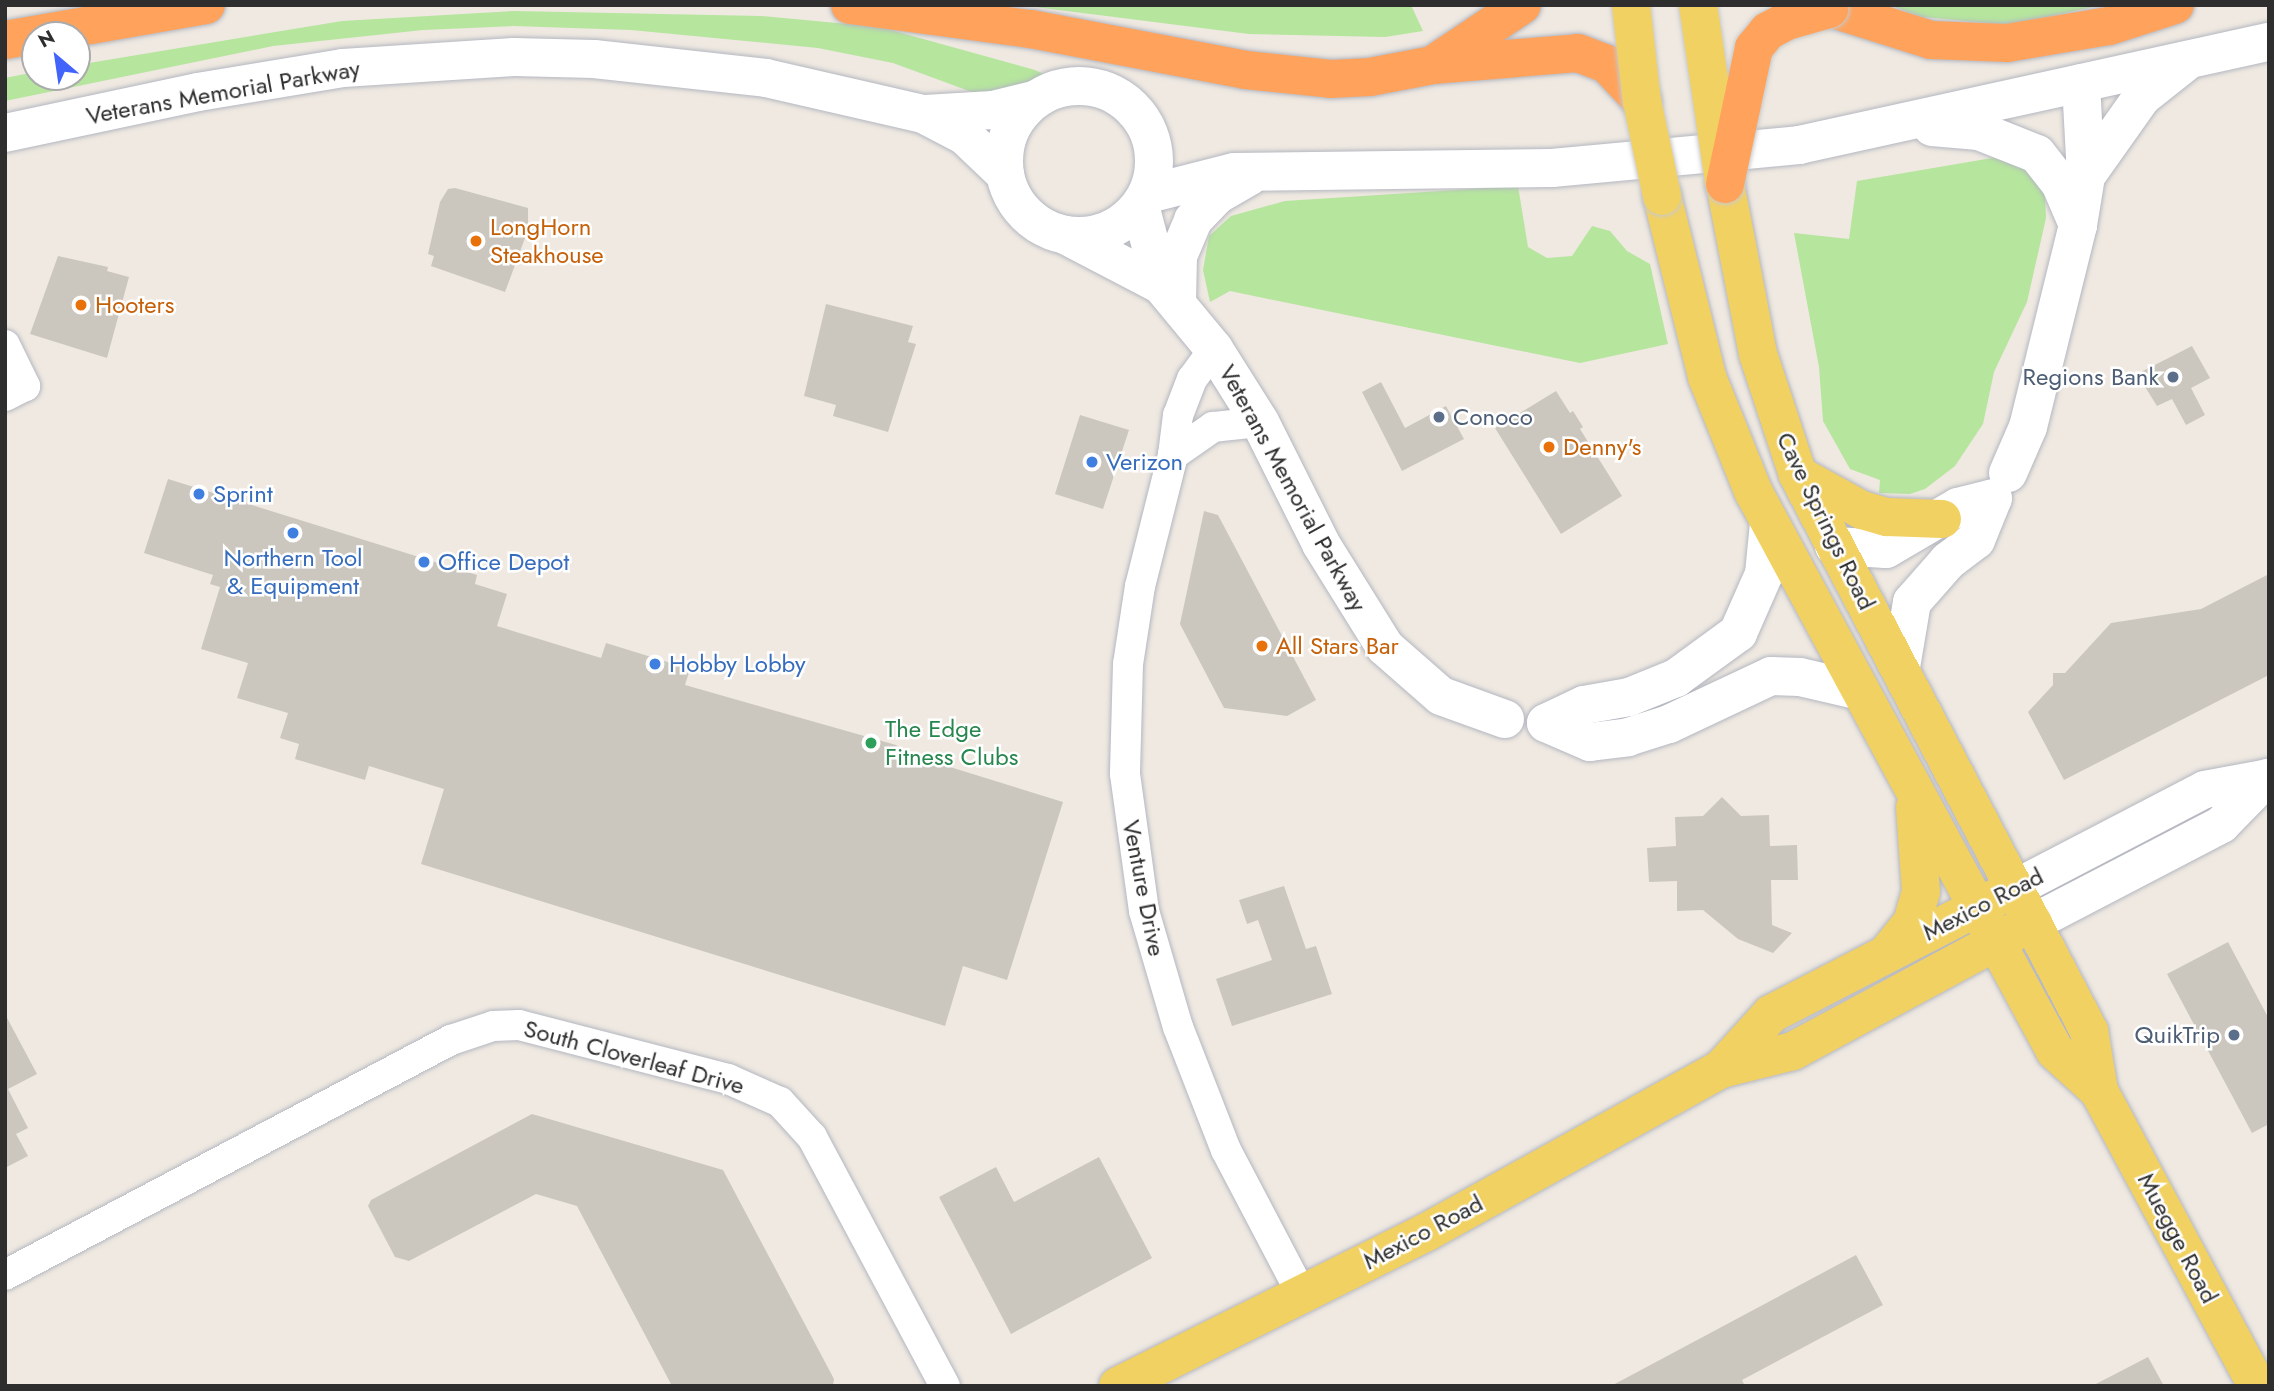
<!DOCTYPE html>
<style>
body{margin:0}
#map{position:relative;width:2274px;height:1391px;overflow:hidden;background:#efe9e1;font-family:Jost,sans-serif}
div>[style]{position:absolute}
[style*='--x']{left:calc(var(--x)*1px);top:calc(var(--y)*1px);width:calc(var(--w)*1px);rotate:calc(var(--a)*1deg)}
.green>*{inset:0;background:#b6e59e}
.building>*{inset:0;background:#cbc7bf}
.roads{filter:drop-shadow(0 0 2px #b4b7c1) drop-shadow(0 0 2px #b4b7c1)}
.minor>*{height:30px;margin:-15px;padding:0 15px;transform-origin:15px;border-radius:15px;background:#fff}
.tertiary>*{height:37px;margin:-18.5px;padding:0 18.5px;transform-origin:18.5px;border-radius:18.5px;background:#fff}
.secondary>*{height:38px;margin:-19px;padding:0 19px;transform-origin:19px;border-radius:19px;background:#fff}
.secondary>.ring{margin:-19px;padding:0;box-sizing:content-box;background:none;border:38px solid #fff;border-radius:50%}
.primary>*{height:38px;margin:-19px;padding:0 19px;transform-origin:19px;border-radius:19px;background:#f2d163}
.motorway>*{height:38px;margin:-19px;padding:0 19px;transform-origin:19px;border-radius:19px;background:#ffa35c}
.bridges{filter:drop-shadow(0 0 2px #c9c9c9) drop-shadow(0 0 2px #c9c9c9)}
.primary-bridge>*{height:38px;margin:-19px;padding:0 19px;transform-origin:19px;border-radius:19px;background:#f2d163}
.motorway-bridge>*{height:38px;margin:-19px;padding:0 19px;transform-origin:19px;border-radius:19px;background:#ffa35c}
.dots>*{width:19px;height:19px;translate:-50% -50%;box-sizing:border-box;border:4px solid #fff;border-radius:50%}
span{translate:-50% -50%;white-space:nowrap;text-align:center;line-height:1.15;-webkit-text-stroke:5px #fff;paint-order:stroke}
.street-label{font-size:24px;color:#2e2e2e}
.food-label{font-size:24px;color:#c56008}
.left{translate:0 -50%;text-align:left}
.service-label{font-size:24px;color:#4e5e75}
.right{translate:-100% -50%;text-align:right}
.shop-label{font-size:24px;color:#366cbe}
.leisure-label{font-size:24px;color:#27864d}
.frame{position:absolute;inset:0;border:7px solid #2e2e2e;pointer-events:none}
.north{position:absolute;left:21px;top:21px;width:70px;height:70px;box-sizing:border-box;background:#fff;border:2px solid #ababab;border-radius:50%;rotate:331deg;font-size:19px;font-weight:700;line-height:28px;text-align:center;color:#2e2e2e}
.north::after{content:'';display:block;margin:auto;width:24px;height:32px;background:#4264fb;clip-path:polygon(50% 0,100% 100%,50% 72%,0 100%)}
</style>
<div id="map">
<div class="green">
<i style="clip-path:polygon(1019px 5px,1411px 5px,1423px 31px,1385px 37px,1249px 34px)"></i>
<i style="clip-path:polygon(2102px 5px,2010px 25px,1922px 17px,1895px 7px)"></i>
<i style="clip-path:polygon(514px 11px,761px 16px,880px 27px,1035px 70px,1069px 86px,1023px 97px,988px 98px,893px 63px,818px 48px,631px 30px,514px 26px,423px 30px,273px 46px,5px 101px,5px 78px,35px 72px,35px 77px,77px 77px,77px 65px,342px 21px)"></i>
<i style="clip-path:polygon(1992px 158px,2022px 160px,2045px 195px,2046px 218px,2027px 302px,1994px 372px,1983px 424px,1955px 466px,1925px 489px,1910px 494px,1879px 493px,1880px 480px,1850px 469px,1823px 421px,1819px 367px,1794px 233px,1849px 239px,1857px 181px)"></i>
<i style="clip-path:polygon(1518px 186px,1528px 247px,1547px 258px,1572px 256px,1592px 226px,1610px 231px,1627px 251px,1650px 264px,1668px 344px,1580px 363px,1230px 291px,1210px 302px,1203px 270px,1209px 236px,1231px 216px,1285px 201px)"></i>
</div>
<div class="building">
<i style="clip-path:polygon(455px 188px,528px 208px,528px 230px,505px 292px,431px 266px,434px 256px,428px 254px,440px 202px,448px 189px)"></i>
<i style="clip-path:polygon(58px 256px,108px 267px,107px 271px,129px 277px,107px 358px,30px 334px)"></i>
<i style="clip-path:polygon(826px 304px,913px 326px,908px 342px,916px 344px,888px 432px,833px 416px,836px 405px,804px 396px)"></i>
<i style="clip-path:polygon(2192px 346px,2210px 378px,2191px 388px,2205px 415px,2186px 425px,2172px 399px,2157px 406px,2137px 374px)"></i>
<i style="clip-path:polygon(1381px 382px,1405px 428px,1446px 406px,1464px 439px,1402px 471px,1362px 392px)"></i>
<i style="clip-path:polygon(1556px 391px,1570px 413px,1573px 411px,1583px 427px,1580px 429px,1622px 496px,1561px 534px,1495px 428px)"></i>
<i style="clip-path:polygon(1080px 415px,1129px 430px,1103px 509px,1055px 494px)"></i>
<i style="clip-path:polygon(168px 479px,477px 575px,475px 584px,507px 594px,497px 626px,601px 658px,606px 643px,690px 669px,685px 685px,896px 745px,908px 754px,1063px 802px,1007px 980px,963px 966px,945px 1026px,421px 864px,444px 789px,369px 766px,365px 780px,295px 759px,299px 744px,280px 738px,288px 713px,237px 698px,248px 663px,201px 649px,220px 587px,210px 584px,213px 575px,144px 553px)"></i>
<i style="clip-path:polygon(1204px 511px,1218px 515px,1316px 700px,1287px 716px,1224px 708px,1180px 624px)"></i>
<i style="clip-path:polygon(2269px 574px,2269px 675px,2064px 780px,2028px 712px,2053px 685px,2053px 673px,2065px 673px,2111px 623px,2201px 609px)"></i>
<i style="clip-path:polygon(1722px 797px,1741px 816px,1769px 815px,1770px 846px,1797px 845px,1798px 880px,1771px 880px,1772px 925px,1792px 933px,1773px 953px,1738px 939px,1703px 910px,1677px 911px,1677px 881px,1649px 882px,1647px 848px,1676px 846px,1675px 817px,1703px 816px)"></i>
<i style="clip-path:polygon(1284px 886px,1306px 949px,1316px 946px,1332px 994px,1232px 1026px,1216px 979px,1272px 960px,1258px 920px,1247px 924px,1239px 900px)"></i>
<i style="clip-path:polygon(2228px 942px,2269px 1019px,2269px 1124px,2252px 1133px,2167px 974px)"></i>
<i style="clip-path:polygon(5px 1014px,37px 1074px,8px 1089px,28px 1128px,16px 1134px,28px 1156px,5px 1168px)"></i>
<i style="clip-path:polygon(532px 1114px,723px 1170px,834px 1379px,833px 1386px,672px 1386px,577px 1206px,536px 1194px,409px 1261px,395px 1257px,368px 1206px,371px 1200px)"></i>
<i style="clip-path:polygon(1099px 1157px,1152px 1258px,1011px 1334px,939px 1197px,996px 1167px,1014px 1202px)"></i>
<i style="clip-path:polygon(1856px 1255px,1883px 1305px,1742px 1380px,1745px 1386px,1611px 1386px)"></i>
<i style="clip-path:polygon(2148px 1357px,2164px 1386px,2092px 1386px)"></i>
</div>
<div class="roads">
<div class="minor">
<i style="--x:5;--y:345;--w:46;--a:64"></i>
<i style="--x:25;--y:386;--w:22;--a:153"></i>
<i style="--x:1214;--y:349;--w:37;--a:126"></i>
<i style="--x:1192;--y:379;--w:39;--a:111"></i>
<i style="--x:1178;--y:415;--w:40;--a:97.1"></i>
<i style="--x:1173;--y:455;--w:135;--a:104.1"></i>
<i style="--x:1140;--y:586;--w:79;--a:98.7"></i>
<i style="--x:1128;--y:664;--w:110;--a:91.6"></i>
<i style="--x:1125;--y:774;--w:138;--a:82.1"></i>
<i style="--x:1144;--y:911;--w:121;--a:73.7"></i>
<i style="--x:1178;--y:1027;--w:132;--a:68.7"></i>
<i style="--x:1226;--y:1150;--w:164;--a:62.3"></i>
<i style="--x:1173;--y:455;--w:49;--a:-35"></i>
<i style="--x:1213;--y:427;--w:47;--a:-6.1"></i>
<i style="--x:5;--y:1275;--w:504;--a:-27.79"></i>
<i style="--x:451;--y:1040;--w:44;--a:-18.4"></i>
<i style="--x:493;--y:1026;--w:26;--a:-2"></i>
<i style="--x:519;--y:1025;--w:216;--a:14.5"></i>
<i style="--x:728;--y:1079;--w:57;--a:23.9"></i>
<i style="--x:780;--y:1102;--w:47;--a:47.6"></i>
<i style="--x:812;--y:1137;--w:282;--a:61.9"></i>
</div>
<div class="tertiary">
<i style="--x:2014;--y:888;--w:214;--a:-27.5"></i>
<i style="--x:2204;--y:789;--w:66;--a:-10.5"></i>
<i style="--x:2033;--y:922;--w:212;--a:-27.5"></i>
<i style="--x:2221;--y:824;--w:66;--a:-45.6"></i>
</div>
<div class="secondary">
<i class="ring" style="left:1004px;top:86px;width:112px;height:112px"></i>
<i style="--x:925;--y:114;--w:68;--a:-3.4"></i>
<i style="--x:993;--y:110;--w:42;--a:-13.7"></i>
<i style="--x:1932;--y:127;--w:47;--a:4.9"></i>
<i style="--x:1979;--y:131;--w:62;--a:21.6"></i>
<i style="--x:2037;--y:154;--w:37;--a:52"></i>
<i style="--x:2060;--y:183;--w:46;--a:66.8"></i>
<i style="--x:5;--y:133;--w:197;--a:-12"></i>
<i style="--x:198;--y:92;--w:147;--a:-9.4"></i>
<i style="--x:343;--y:68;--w:171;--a:-3.7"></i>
<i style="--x:514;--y:57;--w:80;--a:1.4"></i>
<i style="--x:594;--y:59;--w:173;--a:6.3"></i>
<i style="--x:766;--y:78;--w:161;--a:12.9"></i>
<i style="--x:923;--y:114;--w:47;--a:27.6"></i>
<i style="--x:965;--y:136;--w:55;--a:43.5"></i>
<i style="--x:2086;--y:176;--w:97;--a:-54.7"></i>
<i style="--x:2142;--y:97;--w:56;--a:-38.5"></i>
<i style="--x:1148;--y:194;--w:89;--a:-14.3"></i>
<i style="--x:1234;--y:172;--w:318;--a:-0.7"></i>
<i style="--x:1552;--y:168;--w:248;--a:-5.3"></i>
<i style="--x:1799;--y:145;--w:481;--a:-12.4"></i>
<i style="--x:1140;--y:205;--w:83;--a:75.3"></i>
<i style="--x:1065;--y:235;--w:108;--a:27.5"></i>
<i style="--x:1161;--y:285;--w:83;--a:50.4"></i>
<i style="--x:1214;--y:349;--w:86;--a:57.8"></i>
<i style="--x:1260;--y:422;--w:136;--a:63.4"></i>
<i style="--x:1321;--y:544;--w:121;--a:58.1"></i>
<i style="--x:1385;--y:647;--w:74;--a:41.2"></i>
<i style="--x:1441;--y:696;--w:68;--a:19.8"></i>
<i style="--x:1177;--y:303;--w:47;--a:-88.8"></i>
<i style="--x:1178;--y:256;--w:39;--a:-67"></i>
<i style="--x:1193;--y:220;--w:35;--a:-46"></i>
<i style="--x:1217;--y:195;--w:38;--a:-30"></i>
<i style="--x:2008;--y:473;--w:50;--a:-66.5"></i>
<i style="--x:2028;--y:427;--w:208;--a:-76.1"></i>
<i style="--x:2078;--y:225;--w:50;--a:-80.7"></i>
<i style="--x:2086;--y:176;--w:93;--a:-93.1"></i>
<i style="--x:1834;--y:546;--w:52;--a:3.3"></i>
<i style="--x:1886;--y:549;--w:83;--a:-30.3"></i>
<i style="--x:1958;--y:507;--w:36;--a:-14"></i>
<i style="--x:1901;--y:667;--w:66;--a:-80.4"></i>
<i style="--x:1912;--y:602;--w:55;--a:-48.7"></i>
<i style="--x:1948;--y:561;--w:35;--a:-37"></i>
<i style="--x:1976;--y:540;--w:45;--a:-68"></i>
<i style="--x:1546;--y:723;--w:48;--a:23.4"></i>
<i style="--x:1590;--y:742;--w:38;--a:-7"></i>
<i style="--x:1628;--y:737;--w:43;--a:-17.6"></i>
<i style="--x:1669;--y:724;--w:113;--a:-25.2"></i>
<i style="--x:1771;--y:676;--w:29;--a:2"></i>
<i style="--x:1800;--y:677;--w:62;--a:13.1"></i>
<i style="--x:1546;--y:723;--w:42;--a:-25.3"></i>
<i style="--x:1584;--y:705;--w:46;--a:-10.1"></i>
<i style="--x:1629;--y:697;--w:51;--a:-22"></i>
<i style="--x:1676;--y:678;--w:77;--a:-36"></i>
<i style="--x:1738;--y:633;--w:64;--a:-66.2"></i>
<i style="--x:1764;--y:574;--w:51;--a:-84.4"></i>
</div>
<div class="primary">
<i style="--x:1725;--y:184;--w:173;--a:79"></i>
<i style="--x:1758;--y:354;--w:127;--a:71.7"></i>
<i style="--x:1798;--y:475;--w:628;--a:62.37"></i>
<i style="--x:2089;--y:1031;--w:61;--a:80.5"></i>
<i style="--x:2099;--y:1091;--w:335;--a:61.8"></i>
<i style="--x:1662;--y:196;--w:187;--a:76"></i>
<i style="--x:1707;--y:377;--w:123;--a:68"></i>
<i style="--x:1753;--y:491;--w:636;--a:61.66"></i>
<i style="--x:2055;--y:1051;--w:59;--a:42.3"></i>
<i style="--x:1798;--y:475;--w:73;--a:28.7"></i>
<i style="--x:1862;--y:510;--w:26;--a:16"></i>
<i style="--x:1887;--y:517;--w:55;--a:2.1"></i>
<i style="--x:1889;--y:951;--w:36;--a:-51"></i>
<i style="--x:1912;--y:923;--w:32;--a:-74"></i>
<i style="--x:1921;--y:892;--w:85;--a:-94"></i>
<i style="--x:1721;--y:1069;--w:74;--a:-47.7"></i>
<i style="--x:1771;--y:1014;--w:258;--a:-27.3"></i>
<i style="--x:1118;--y:1386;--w:345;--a:-26.5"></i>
<i style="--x:1427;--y:1232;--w:336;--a:-29"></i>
<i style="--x:1721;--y:1069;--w:74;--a:-14"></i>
<i style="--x:1793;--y:1051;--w:272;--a:-28.3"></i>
</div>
<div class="motorway">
<i style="--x:850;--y:5;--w:183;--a:7.6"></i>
<i style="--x:1031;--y:29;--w:219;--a:10.8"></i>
<i style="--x:1246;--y:70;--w:85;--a:6"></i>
<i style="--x:1331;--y:79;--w:39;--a:-3"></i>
<i style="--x:1370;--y:77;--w:64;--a:-10.8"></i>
<i style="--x:1433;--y:65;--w:145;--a:-4.7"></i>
<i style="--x:1578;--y:53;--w:31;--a:21"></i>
<i style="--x:1607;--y:64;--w:51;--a:46.6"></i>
<i style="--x:1820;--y:5;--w:116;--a:17.5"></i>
<i style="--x:1931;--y:40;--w:76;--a:2.3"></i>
<i style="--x:2007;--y:43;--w:103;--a:-9.5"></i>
<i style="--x:2109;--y:26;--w:69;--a:-17.7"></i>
<i style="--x:5;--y:40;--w:204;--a:-9.9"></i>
<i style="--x:1437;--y:62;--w:102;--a:-33.8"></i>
</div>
</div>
<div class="bridges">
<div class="primary-bridge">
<i style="--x:1631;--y:5;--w:97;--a:83.5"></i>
<i style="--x:1642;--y:101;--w:97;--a:78.1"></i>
<i style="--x:1698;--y:5;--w:179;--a:81.6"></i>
</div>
<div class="motorway-bridge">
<i style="--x:1725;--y:184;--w:139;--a:-78"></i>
<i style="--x:1754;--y:48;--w:22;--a:-51"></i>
<i style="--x:1768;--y:31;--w:21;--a:-28"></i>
<i style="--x:1787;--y:21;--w:44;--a:-15.9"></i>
</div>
</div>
<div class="dots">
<i style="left:476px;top:241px;background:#e8710a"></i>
<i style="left:81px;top:305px;background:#e8710a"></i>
<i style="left:2173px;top:377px;background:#5c6f8a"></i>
<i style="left:1439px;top:417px;background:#5c6f8a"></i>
<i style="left:1549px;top:447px;background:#e8710a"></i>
<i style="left:1092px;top:462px;background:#3f7fe0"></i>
<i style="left:199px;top:494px;background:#3f7fe0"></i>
<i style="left:293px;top:533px;background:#3f7fe0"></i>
<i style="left:424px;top:562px;background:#3f7fe0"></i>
<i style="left:1262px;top:646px;background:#e8710a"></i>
<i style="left:655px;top:664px;background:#3f7fe0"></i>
<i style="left:871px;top:743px;background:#2e9e5b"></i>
<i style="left:2234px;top:1035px;background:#5c6f8a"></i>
</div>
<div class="street-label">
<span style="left:223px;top:92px;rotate:-10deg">Veterans Memorial Parkway</span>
<span style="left:1293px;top:488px;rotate:61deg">Veterans Memorial Parkway</span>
<span style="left:1826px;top:521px;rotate:64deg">Cave Springs Road</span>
<span style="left:1144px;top:888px;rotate:79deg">Venture Drive</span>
<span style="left:1983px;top:904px;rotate:-27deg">Mexico Road</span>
<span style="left:634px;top:1057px;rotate:15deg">South Cloverleaf Drive</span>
<span style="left:1423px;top:1232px;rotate:-28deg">Mexico Road</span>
<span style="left:2178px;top:1238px;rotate:62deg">Muegge Road</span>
</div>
<div class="food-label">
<span class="left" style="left:490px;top:241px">LongHorn<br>Steakhouse</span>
<span class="left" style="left:95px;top:305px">Hooters</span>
<span class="left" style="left:1563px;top:447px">Denny's</span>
<span class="left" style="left:1276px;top:646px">All Stars Bar</span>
</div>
<div class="service-label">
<span class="right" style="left:2159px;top:377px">Regions Bank</span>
<span class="left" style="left:1453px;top:417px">Conoco</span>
<span class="right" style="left:2220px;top:1035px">QuikTrip</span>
</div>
<div class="shop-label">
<span class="left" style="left:1106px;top:462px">Verizon</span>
<span class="left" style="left:213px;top:494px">Sprint</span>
<span style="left:293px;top:572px">Northern Tool<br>&amp; Equipment</span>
<span class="left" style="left:438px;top:562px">Office Depot</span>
<span class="left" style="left:669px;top:664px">Hobby Lobby</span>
</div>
<div class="leisure-label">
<span class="left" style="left:885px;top:743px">The Edge<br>Fitness Clubs</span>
</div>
<div class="frame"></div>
<div class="north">N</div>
</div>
